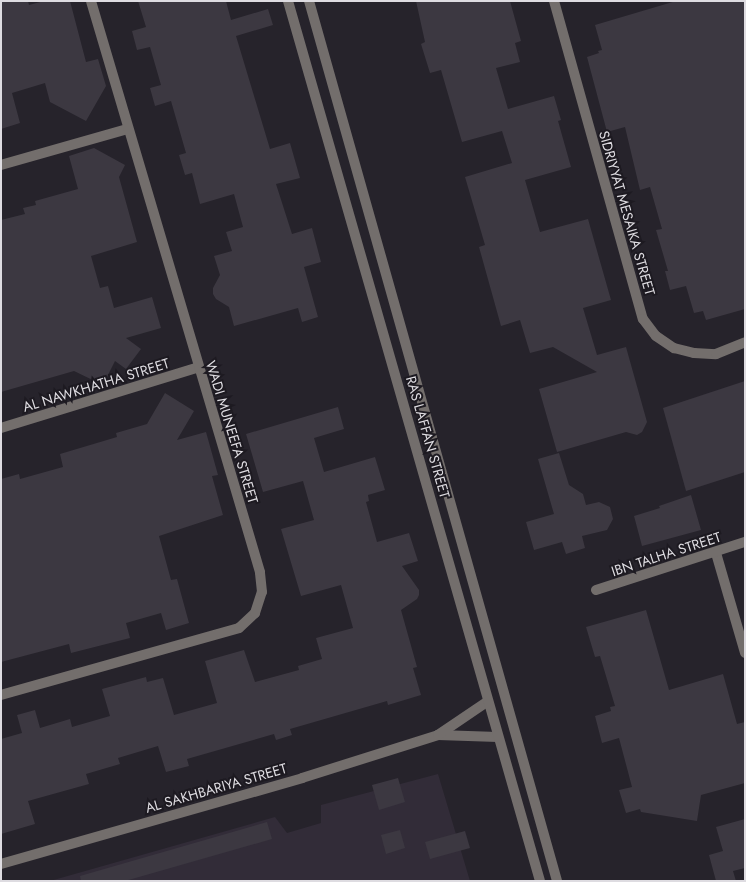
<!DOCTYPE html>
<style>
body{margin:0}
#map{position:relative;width:746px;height:882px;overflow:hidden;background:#26232b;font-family:Jost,sans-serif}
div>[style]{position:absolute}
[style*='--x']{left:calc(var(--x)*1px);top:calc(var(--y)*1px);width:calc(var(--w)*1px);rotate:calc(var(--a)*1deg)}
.built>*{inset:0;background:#322c38}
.building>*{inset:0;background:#3c3841}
.minor>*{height:10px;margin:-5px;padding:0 5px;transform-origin:5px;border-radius:5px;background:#736e6c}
.tertiary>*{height:10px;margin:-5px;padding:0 5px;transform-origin:5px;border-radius:5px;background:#736e6c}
span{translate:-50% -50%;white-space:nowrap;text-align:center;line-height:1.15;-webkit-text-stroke:4px #1d1a21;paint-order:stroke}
.street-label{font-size:14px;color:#dedce1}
.frame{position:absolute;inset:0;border:2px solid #dedce1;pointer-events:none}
</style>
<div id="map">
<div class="built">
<i style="clip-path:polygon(438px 774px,470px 881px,50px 881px,275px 817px,287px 833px,321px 823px,321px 805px)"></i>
</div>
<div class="building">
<i style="clip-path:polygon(1px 1px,28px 1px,29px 5px,44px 1px,70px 1px,86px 62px,98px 59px,106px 86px,86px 121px,50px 102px,45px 83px,12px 93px,20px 123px,1px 129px)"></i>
<i style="clip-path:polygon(138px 1px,226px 1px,231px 20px,268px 9px,273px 25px,236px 36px,270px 149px,290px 143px,300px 178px,276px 184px,292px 234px,312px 228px,321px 262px,304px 267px,318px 317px,302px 322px,298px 308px,234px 326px,229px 307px,216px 299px,213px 294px,213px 288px,220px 275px,214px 256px,232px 251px,226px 232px,243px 227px,234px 194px,200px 204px,192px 173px,185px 175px,179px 155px,186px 153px,171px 101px,155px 106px,150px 88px,161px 85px,150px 47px,137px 50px,132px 31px,146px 27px)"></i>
<i style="clip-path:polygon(416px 1px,510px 1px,521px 41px,515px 43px,520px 62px,496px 68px,508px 109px,554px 96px,561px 120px,558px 121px,571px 167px,525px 180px,540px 232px,588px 219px,611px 300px,583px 308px,597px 355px,626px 347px,647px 422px,642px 432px,637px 435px,626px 432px,557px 452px,539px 389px,597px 372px,553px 347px,530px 353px,520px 320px,501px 326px,479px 247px,485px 245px,465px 177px,512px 163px,502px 131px,462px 142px,441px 70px,430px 73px,421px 44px,425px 42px)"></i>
<i style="clip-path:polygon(676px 1px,745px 1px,745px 309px,706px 320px,703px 311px,694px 313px,686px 286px,670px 290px,665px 271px,668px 271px,656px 230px,662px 229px,650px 187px,640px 190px,625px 127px,607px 132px,587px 57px,599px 53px,598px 51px,602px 50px,595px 25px)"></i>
<i style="clip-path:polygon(94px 148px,125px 165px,119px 177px,137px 242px,91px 256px,100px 288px,108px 286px,114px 308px,152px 297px,161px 328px,126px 338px,141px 349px,126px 369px,115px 361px,103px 385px,74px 371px,1px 392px,1px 220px,25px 214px,23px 208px,36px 205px,35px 201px,78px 189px,69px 156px)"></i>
<i style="clip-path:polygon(745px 381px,745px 472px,686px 491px,663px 408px)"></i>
<i style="clip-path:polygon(165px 393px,194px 411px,177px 440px,206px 432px,218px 475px,212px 476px,223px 515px,159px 536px,171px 580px,177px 579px,189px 623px,166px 630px,161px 613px,126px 623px,130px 638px,71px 653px,69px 644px,1px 662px,1px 479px,19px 474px,20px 479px,63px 467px,60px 454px,117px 437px,116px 433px,147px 424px)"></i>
<i style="clip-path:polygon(338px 407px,344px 429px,314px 438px,324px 472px,375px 457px,385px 490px,368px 495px,369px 501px,366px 502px,377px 542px,409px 533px,418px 561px,402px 566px,419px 590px,419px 595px,417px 599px,401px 610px,417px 667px,413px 668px,421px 695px,388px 705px,387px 701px,290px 729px,292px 735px,276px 740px,274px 734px,187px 759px,189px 766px,166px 772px,158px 746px,118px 758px,120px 764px,86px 774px,89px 784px,28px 801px,35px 824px,1px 834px,1px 739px,22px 733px,17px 715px,35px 710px,40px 728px,70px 719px,72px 727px,110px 716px,102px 689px,146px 677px,147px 682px,163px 678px,174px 715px,217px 703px,205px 661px,244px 650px,255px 682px,299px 670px,298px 666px,322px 659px,316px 638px,353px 628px,341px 585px,301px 596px,281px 529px,314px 520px,303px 481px,263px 492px,246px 434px)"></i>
<i style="clip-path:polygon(559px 453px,569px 485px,583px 494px,586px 505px,599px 502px,610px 507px,613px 519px,607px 530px,582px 536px,585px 548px,566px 554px,562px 542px,534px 550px,526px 522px,554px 514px,538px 459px)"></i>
<i style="clip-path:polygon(691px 495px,701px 530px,642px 546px,634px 516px,660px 508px,659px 506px)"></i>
<i style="clip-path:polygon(646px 610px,669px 690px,723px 674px,737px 724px,745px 722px,745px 783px,701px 795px,697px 821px,641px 812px,640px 809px,626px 813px,619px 790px,632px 787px,619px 738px,602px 743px,595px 716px,611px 711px,610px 707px,615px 706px,600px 656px,595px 657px,586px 627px)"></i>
<i style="clip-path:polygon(398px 778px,405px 802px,379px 810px,372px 785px)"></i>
<i style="clip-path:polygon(745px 819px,745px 868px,733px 871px,736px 881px,716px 881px,709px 855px,723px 851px,716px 827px)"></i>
<i style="clip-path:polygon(267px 822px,272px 839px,125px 881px,81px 881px,80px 876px)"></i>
<i style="clip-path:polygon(400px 830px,405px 848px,386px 854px,381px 835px)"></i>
<i style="clip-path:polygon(465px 831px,470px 848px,430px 859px,425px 842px)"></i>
</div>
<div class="minor">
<i style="--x:554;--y:1;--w:330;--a:74.4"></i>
<i style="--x:643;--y:319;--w:21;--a:53"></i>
<i style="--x:656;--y:336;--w:22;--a:34"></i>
<i style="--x:674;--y:348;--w:21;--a:14"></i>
<i style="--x:694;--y:353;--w:22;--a:3"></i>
<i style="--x:716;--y:354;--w:31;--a:-22"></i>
<i style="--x:1;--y:165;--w:131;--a:-15.9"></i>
<i style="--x:1;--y:428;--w:207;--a:-17.1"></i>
<i style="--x:716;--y:553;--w:104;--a:73.8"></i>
<i style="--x:596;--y:590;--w:157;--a:-17.9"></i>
<i style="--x:1;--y:695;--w:247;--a:-15.7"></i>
<i style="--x:239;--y:628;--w:22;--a:-43"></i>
<i style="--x:255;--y:613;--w:22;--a:-72"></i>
<i style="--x:262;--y:592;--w:20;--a:-96"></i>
<i style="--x:260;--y:572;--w:595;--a:-106.49"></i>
<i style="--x:438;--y:735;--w:60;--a:1.9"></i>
<i style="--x:1;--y:864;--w:313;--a:-15.9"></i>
<i style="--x:302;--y:778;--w:143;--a:-17.5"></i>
<i style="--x:438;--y:735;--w:60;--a:-34.2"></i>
</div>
<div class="tertiary">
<i style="--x:288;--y:1;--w:915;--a:74.02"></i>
<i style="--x:309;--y:1;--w:914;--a:74.26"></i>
</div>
<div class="street-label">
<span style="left:627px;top:213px;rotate:74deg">SIDRIYYAT MESAIKA STREET</span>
<span style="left:96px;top:385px;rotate:-17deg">AL NAWKHATHA STREET</span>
<span style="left:232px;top:432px;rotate:73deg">WADI MUNEEFA STREET</span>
<span style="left:428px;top:437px;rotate:74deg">RAS LAFFAN STREET</span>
<span style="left:666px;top:554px;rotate:-18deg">IBN TALHA STREET</span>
<span style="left:216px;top:788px;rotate:-16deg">AL SAKHBARIYA STREET</span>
</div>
<div class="frame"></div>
</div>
